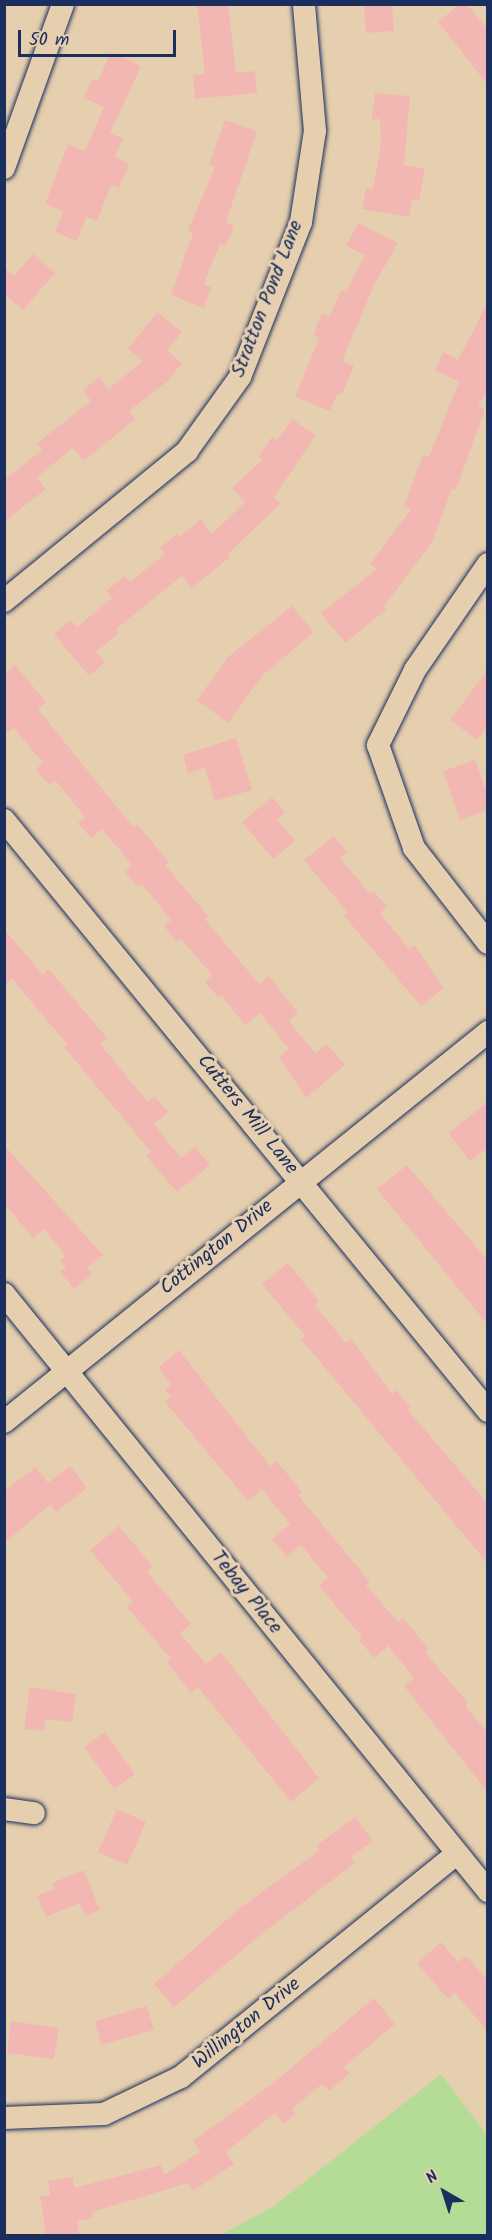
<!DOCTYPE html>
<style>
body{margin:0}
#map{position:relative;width:492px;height:2240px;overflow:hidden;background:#e6cfaf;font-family:Kalam,sans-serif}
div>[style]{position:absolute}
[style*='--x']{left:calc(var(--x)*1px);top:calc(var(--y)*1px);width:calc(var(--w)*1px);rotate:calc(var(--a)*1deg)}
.green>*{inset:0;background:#b4dc97}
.building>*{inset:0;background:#f3b7b3}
.roads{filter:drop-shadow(0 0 2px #1b2f5e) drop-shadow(0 0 2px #1b2f5e)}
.minor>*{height:22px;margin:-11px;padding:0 11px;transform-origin:11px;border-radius:11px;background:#e6cfaf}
span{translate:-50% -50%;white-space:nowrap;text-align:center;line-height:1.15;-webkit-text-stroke:6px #e6cfaf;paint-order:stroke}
.street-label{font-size:20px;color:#1b2f5e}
.frame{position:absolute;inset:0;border:6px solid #1b2f5e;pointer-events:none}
.north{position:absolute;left:414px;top:2162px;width:60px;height:60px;-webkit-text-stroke:4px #e6cfaf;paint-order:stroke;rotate:321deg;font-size:16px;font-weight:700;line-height:24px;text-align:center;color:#1b2f5e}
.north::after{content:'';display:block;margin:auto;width:21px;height:27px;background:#1b2f5e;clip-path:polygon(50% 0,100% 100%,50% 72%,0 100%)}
.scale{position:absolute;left:18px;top:30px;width:158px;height:27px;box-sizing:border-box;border:3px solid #1b2f5e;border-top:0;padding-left:8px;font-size:18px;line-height:21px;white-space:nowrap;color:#1b2f5e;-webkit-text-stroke:4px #e6cfaf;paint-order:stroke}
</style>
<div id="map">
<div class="green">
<i style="clip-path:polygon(441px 2074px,487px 2135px,487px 2235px,221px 2235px,274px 2206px)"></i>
</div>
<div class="building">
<i style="clip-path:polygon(197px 4px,228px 4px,236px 73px,255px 71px,257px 93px,195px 99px,193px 75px,205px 74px)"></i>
<i style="clip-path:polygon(364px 4px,392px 4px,394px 31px,366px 33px)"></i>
<i style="clip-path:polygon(460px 4px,467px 4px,488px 30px,488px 85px,438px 22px)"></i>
<i style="clip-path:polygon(111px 52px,141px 66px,110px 133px,123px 139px,115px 157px,129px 164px,119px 188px,111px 185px,97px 221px,86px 217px,77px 241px,55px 232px,63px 211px,45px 204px,68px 144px,85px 151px,104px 107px,84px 98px,92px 79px,98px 81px)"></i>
<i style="clip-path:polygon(375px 93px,410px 96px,404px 165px,425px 169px,419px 201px,412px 200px,409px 217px,362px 209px,366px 188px,373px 189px,381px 144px,380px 119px,372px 119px)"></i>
<i style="clip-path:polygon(225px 120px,257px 131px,226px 222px,234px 226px,226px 246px,220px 244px,204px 284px,211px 287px,204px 308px,171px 295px,193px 233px,188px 230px,215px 167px,209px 165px)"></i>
<i style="clip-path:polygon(358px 223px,398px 243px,375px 283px,342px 361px,354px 366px,342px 394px,338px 393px,330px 411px,295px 397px,319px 338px,313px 335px,322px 313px,330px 316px,341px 290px,346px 292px,365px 255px,346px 246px)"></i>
<i style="clip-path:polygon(33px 254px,55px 273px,23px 310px,4px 294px,4px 267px,14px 276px)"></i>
<i style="clip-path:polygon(488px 302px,488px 389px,478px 406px,485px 409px,456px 490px,452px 489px,432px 542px,384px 606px,387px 609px,345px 643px,321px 613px,377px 569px,370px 564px,411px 509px,404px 506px,423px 455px,429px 457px,459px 382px,435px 370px,443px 352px,458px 360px)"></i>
<i style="clip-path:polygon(157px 312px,182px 332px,167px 350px,182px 363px,168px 381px,129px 411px,135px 419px,84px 461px,73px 448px,37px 477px,46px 489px,4px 522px,4px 480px,42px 450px,37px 443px,91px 401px,83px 390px,99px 377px,108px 389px,143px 361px,128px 349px)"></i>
<i style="clip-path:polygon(292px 419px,316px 435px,274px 497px,280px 504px,228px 554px,230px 557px,192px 588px,182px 576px,116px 629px,119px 633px,96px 652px,105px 662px,89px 676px,54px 634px,71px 620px,77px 627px,112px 598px,106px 591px,125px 576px,130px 582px,165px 554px,160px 548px,177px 534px,179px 537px,201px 519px,212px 534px,245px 502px,232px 488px,263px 459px,258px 457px,272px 437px,277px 440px)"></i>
<i style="clip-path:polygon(292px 606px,314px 632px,263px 675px,228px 723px,197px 700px,229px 656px)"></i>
<i style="clip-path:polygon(15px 665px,46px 702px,38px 709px,133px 827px,137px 824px,169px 862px,165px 865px,208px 916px,205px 919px,259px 984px,269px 976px,298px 1013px,289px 1021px,315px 1053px,327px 1044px,345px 1065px,306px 1098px,279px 1057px,289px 1049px,260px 1013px,245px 1025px,221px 995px,218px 997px,205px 982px,212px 975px,181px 939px,177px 942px,164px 926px,171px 920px,142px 884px,138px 887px,125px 872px,132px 865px,102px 829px,91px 838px,78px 823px,85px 817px,55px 780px,49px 785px,36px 769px,43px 763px,14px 728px,4px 736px,4px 674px)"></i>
<i style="clip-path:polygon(488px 669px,488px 726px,477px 740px,450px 720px)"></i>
<i style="clip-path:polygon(236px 738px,252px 790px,215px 801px,205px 768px,188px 773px,183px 755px)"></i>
<i style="clip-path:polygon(475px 760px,488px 796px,488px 810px,460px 820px,443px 771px)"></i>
<i style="clip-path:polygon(272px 797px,285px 813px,277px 819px,295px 841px,273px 859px,242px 822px)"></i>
<i style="clip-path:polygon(334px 836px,347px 852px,340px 858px,370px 894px,374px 891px,387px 907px,380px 913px,409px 949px,414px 945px,444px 988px,421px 1006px,344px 916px,348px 913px,304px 860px)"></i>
<i style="clip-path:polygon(4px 929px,43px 975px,49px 969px,81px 1007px,107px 1038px,100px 1044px,148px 1102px,155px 1096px,168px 1112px,154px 1124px,181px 1158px,195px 1147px,210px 1165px,177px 1192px,146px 1156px,151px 1152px,64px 1047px,67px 1044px,12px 979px,4px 985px)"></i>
<i style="clip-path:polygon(488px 1102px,488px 1148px,470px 1161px,448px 1133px)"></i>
<i style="clip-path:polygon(4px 1145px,103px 1255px,87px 1268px,92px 1274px,74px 1289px,60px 1272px,66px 1267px,60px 1261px,66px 1256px,44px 1229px,33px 1238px,4px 1203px)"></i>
<i style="clip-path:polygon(407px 1165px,488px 1261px,488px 1325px,377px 1189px)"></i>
<i style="clip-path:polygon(288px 1263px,319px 1301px,315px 1305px,346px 1343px,351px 1339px,392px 1394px,396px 1390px,411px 1408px,408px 1410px,488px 1504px,488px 1564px,301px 1339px,305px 1336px,262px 1284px)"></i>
<i style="clip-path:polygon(179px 1350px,270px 1466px,277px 1461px,302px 1492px,298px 1495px,370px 1582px,366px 1585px,398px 1622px,403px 1618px,429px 1649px,425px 1652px,468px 1703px,465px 1706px,488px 1733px,488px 1793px,404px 1686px,414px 1678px,388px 1646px,374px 1658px,359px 1640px,362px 1637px,319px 1586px,328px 1578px,301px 1545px,287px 1557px,272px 1539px,290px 1524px,262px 1489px,248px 1501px,165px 1402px,171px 1397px,165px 1390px,171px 1384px,158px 1368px)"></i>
<i style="clip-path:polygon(70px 1466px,87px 1488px,56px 1512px,50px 1505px,4px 1543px,4px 1491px,36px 1467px,48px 1483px)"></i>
<i style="clip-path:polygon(119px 1526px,153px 1567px,147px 1572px,191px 1624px,180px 1633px,206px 1664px,221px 1652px,319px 1778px,291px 1802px,198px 1687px,191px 1693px,167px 1662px,171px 1659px,127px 1607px,133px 1602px,90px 1550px)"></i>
<i style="clip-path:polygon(30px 1687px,76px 1694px,72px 1722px,46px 1719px,44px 1731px,24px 1729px)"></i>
<i style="clip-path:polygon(105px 1732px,135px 1774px,114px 1789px,84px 1747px)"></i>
<i style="clip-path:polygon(117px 1809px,146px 1822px,127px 1865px,98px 1852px)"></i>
<i style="clip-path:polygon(355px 1817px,373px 1841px,351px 1857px,355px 1863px,268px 1929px,174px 2007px,154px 1984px,240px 1908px,320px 1850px,316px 1846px)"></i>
<i style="clip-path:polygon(84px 1870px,100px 1910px,85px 1916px,80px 1903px,46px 1917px,37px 1896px,54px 1889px,52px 1883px)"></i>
<i style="clip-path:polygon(441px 1942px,458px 1962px,466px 1956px,488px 1980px,488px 2032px,455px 1993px,448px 1999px,417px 1963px)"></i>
<i style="clip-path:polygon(374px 1998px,395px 2024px,344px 2067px,350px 2073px,329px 2091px,322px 2084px,292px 2109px,296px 2114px,283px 2124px,275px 2113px,226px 2152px,234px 2164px,193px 2191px,188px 2183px,92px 2212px,93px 2218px,77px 2221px,79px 2234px,46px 2235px,40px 2196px,50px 2195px,48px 2181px,73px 2177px,74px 2188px,161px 2165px,164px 2175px,200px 2152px,193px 2141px,272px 2084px)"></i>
<i style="clip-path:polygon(147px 2006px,154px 2030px,101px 2045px,95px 2021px)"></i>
<i style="clip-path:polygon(11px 2021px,59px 2028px,54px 2059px,7px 2053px)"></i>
</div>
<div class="roads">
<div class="minor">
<i style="--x:4;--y:168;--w:174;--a:-70.2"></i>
<i style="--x:488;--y:564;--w:129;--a:124.6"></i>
<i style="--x:415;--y:670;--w:84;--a:116.3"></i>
<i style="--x:378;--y:745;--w:109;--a:70.7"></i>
<i style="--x:414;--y:848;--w:120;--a:52.1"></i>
<i style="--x:4;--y:601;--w:237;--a:-39.3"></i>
<i style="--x:187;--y:451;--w:91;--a:-54.4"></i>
<i style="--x:240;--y:377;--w:167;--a:-68.5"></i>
<i style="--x:301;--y:222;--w:92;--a:-81.3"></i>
<i style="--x:315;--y:131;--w:127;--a:-95"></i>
<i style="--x:4;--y:820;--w:764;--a:50.68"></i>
<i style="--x:4;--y:1294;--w:769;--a:50.97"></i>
<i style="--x:4;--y:1422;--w:622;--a:-38.86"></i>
<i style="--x:4;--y:1809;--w:30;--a:8"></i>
<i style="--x:4;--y:2118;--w:100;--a:-2.3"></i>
<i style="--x:104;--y:2114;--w:85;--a:-25.7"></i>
<i style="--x:181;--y:2077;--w:354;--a:-39"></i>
</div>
</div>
<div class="street-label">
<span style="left:268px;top:299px;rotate:-69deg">Stratton Pond Lane</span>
<span style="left:247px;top:1115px;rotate:51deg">Cutters Mill Lane</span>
<span style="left:217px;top:1248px;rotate:-39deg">Cottington Drive</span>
<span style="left:246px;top:1593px;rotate:51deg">Tebay Place</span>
<span style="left:247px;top:2024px;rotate:-39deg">Willington Drive</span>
</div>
<div class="frame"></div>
<div class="north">N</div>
<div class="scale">50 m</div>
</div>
